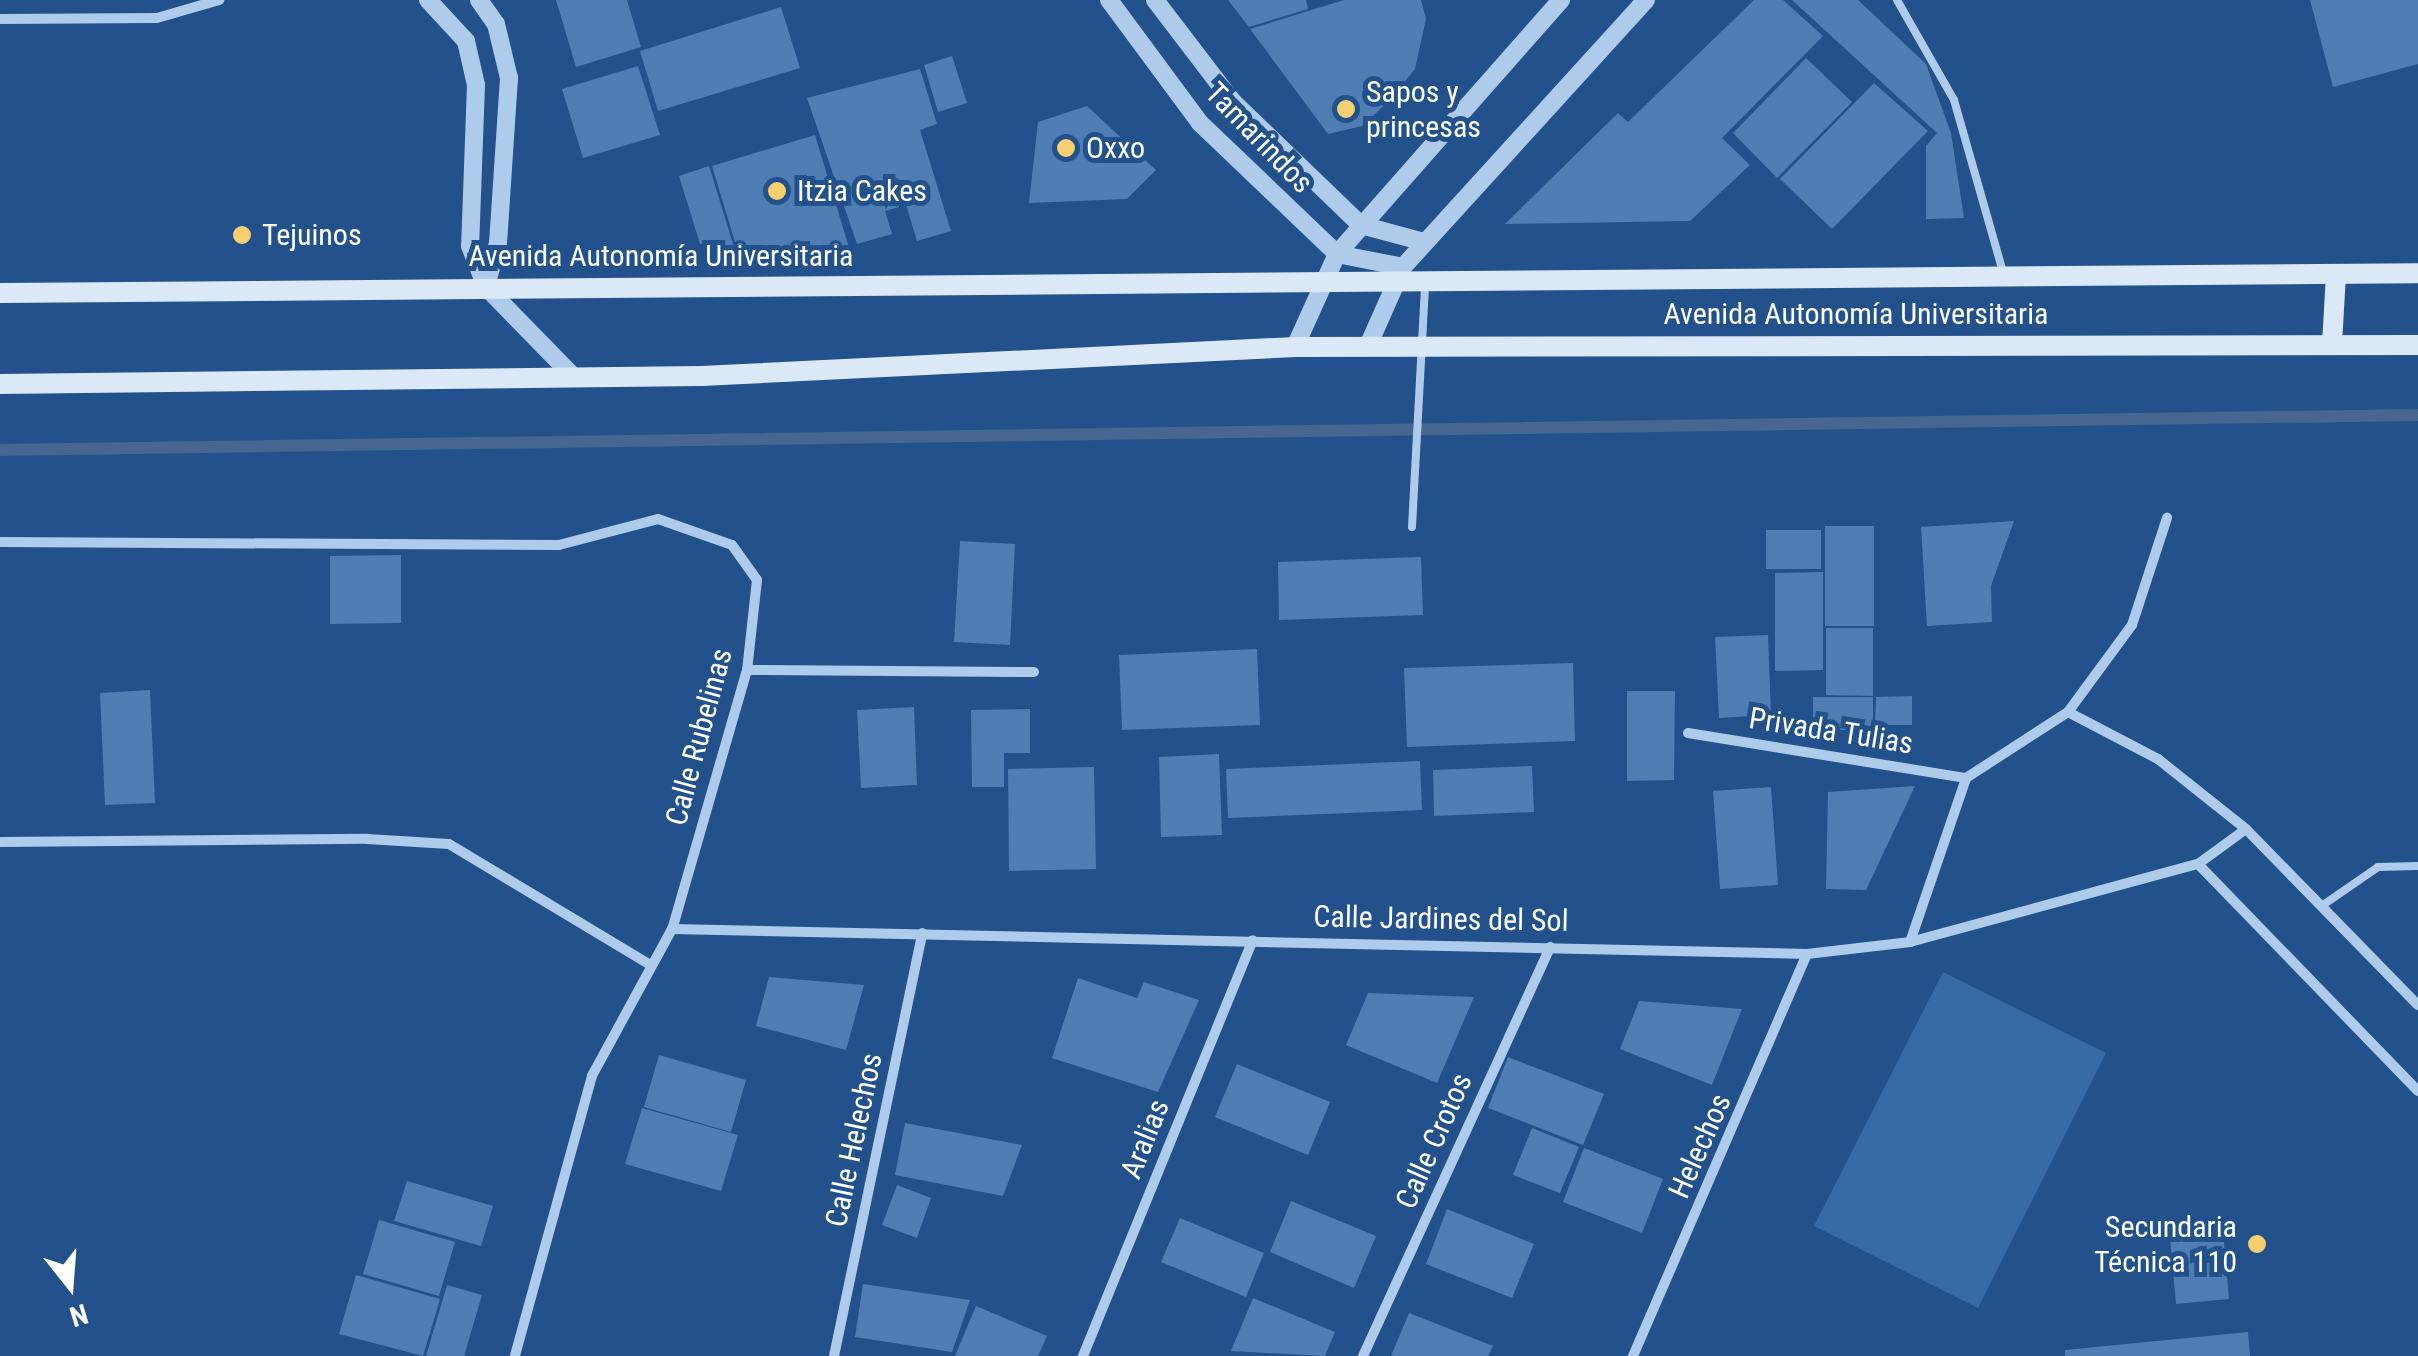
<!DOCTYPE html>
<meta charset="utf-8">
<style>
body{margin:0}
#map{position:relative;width:2418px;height:1356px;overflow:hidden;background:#22518b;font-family:"Roboto Condensed",sans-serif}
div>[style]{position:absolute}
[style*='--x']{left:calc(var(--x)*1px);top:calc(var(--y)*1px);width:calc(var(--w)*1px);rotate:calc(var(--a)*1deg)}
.green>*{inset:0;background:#366ba8}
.stream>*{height:12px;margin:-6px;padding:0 6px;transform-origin:6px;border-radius:6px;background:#456790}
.building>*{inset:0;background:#4f7db4}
.service>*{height:8px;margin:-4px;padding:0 4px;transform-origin:4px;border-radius:4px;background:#afcbeb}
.minor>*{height:10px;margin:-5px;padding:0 5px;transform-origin:5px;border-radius:5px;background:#afcbeb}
.tertiary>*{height:18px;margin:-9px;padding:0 9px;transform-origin:9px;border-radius:9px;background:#afcbeb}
.secondary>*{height:20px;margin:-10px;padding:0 10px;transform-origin:10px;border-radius:10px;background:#dae8f8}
.dots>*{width:28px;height:28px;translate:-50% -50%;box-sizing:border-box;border:5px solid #22518b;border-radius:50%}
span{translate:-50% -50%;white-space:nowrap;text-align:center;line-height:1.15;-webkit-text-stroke:10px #22518b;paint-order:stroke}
.poi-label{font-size:30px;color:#fff}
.left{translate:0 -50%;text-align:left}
.right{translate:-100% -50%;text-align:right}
.street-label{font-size:30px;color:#fff}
.north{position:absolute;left:20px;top:1236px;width:100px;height:100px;-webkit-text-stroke:8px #22518b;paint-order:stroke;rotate:163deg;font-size:28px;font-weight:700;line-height:40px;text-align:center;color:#fff}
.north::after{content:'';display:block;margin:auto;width:35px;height:45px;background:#fff;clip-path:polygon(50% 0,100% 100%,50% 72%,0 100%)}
</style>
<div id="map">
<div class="green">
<i style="clip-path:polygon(1943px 972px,2106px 1053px,1978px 1308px,1814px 1226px)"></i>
</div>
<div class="stream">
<i style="--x:0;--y:450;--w:2418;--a:-0.83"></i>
</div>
<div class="building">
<i style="clip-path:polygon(556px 0,627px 0,641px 47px,576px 67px)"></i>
<i style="clip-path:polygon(1228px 0,1306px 0,1308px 9px,1249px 27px)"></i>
<i style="clip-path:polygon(1344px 0,1421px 0,1426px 19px,1415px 69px,1389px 101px,1362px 126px,1328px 134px,1250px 29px)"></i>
<i style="clip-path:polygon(1754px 0,1783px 0,1823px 36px,1722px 138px,1750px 165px,1690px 221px,1505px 224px,1618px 113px,1628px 122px)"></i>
<i style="clip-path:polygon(1792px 0,1858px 0,1926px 64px,1951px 133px,1964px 218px,1926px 219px,1926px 146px,1937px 133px)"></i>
<i style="clip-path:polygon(2310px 0,2418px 0,2418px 64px,2333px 87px)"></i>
<i style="clip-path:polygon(781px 7px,800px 68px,658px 111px,640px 51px)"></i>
<i style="clip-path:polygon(952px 56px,967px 103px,938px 112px,924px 65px)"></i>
<i style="clip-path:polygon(1806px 58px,1852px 102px,1777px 178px,1733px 133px)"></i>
<i style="clip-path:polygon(638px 66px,660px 135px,583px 158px,562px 89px)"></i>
<i style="clip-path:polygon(920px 69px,937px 124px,920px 130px,951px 231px,917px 241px,898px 178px,891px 180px,899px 207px,885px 211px,892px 234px,857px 244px,807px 98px)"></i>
<i style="clip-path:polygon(1874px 83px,1928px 131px,1832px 229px,1780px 179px)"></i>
<i style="clip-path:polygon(1087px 106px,1156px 170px,1127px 199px,1029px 203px,1038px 122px)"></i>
<i style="clip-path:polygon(815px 135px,850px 251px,739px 255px,712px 166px)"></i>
<i style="clip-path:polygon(709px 166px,734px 247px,700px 244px,679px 176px)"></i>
<i style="clip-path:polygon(2014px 521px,1991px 586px,1992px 622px,1927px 626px,1921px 527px)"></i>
<i style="clip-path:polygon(1825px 526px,1874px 526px,1874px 626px,1825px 626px)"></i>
<i style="clip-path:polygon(1766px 530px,1821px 530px,1821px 569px,1766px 569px)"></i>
<i style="clip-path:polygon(960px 541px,1015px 544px,1010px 645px,954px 642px)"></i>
<i style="clip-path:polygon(401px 555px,401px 623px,330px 624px,330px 556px)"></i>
<i style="clip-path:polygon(1421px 557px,1423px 615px,1279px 620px,1278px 562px)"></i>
<i style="clip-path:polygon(1823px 572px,1823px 670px,1775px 671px,1775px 573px)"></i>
<i style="clip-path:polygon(1826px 628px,1873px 628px,1873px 696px,1826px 695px)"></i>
<i style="clip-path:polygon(1768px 635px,1771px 715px,1719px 718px,1715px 637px)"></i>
<i style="clip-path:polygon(1257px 649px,1260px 725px,1122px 730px,1119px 655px)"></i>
<i style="clip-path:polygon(1573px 663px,1575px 741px,1407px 747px,1404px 668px)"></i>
<i style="clip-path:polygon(150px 690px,155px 803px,105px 805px,100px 693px)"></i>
<i style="clip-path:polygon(1627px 691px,1675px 691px,1674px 780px,1627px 781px)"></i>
<i style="clip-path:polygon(1912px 696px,1912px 725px,1875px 725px,1876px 697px)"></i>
<i style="clip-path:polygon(1813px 697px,1873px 697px,1873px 730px,1813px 730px)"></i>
<i style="clip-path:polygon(914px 707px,917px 785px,861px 788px,857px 710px)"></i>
<i style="clip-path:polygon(1030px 709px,1030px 753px,1004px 753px,1004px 787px,972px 787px,971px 710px)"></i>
<i style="clip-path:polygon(1219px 754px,1222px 835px,1161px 837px,1159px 757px)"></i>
<i style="clip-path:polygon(1420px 761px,1422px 810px,1228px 818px,1226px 769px)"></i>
<i style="clip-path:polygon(1532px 766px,1534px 812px,1434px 816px,1433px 770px)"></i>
<i style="clip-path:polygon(1094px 767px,1096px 869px,1009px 871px,1008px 769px)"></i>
<i style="clip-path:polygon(1915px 786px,1866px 890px,1826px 889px,1828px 792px)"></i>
<i style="clip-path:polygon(1771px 787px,1778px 885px,1720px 889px,1713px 791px)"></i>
<i style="clip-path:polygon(769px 977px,864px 985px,846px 1050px,756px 1026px)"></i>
<i style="clip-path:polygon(1078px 978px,1137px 998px,1144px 982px,1199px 1000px,1158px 1092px,1052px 1058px)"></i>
<i style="clip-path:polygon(1368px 993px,1474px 997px,1437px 1083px,1346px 1045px)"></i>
<i style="clip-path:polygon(1639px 1001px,1742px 1009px,1712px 1085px,1620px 1049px)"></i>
<i style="clip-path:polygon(659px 1055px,746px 1080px,731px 1132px,644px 1107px)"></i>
<i style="clip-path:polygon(1508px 1057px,1604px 1094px,1583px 1145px,1488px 1108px)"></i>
<i style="clip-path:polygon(1237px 1064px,1330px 1102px,1308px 1155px,1215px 1117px)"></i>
<i style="clip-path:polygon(642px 1108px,738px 1135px,721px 1191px,625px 1164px)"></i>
<i style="clip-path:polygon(905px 1123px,1022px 1145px,1003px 1196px,895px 1175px)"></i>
<i style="clip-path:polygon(1532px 1128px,1579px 1147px,1560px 1193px,1513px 1175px)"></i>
<i style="clip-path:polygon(1584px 1148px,1663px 1179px,1642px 1233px,1563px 1202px)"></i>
<i style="clip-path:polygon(407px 1181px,493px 1206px,481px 1246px,394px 1221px)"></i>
<i style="clip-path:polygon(897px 1185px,931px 1198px,917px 1238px,882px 1225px)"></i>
<i style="clip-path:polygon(1291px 1201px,1376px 1236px,1354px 1288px,1270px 1252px)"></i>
<i style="clip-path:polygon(1447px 1209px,1534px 1244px,1512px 1298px,1426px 1264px)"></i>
<i style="clip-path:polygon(1180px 1218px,1264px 1253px,1246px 1297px,1161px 1262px)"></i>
<i style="clip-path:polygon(379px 1220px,455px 1242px,439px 1296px,363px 1274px)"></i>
<i style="clip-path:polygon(2223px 1232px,2229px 1299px,2176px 1304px,2170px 1237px)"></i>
<i style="clip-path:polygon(356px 1275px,440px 1299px,423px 1356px,339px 1334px)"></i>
<i style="clip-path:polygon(863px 1284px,970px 1300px,952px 1352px,855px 1337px)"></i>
<i style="clip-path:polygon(447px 1285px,482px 1295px,464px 1356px,426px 1356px)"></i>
<i style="clip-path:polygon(1253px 1298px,1335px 1332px,1325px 1356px,1231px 1351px)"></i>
<i style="clip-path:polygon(976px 1306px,1047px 1336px,1038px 1356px,955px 1356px)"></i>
<i style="clip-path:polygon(1409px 1313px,1493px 1346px,1488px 1356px,1391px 1356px)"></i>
<i style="clip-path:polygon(2248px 1332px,2250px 1356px,2065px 1356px,2065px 1350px)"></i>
</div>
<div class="service">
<i style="--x:1897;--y:0;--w:115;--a:60.3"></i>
<i style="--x:1954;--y:100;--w:182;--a:74.1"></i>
<i style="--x:1412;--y:527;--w:243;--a:-86.9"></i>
<i style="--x:2323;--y:905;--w:67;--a:-34.6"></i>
<i style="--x:2378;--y:867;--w:40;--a:-1.4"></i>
</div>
<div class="minor">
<i style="--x:0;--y:19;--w:157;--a:-0.4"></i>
<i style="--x:157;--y:18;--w:65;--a:-16.2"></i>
<i style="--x:0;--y:542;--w:559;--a:0.31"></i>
<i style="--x:559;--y:545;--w:102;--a:-14.7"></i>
<i style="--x:658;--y:519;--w:78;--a:19.4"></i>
<i style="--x:732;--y:545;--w:43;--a:54.5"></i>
<i style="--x:757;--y:580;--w:91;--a:96.3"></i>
<i style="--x:747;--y:670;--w:270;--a:106.1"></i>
<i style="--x:672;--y:929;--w:167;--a:118.6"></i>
<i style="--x:592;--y:1076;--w:290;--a:105.4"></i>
<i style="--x:747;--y:670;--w:287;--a:0.4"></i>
<i style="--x:2068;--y:712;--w:108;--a:-53.7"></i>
<i style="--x:2132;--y:625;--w:113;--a:-71.9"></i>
<i style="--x:1688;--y:733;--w:282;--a:9.2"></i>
<i style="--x:1966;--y:778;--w:121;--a:-32.9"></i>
<i style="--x:2068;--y:712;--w:102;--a:27.6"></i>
<i style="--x:2158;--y:759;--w:112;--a:38.5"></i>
<i style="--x:2246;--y:829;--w:246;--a:45.7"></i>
<i style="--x:0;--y:842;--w:367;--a:-0.5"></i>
<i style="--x:367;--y:839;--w:82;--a:3.5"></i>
<i style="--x:449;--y:844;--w:235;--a:31"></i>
<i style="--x:2198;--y:864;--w:316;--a:45.9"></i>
<i style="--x:672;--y:929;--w:1135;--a:1.26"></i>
<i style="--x:1807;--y:954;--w:104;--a:-6.6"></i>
<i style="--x:1910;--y:942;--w:298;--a:-15.2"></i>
<i style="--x:2198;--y:864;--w:59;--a:-36.1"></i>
<i style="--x:1910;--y:942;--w:173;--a:-71.1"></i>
<i style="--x:834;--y:1356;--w:432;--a:-78.2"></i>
<i style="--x:1083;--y:1356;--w:449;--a:-67.8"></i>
<i style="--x:1363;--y:1356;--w:450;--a:-65.4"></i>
<i style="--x:1633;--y:1356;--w:438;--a:-66.6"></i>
</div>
<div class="tertiary">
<i style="--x:428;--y:0;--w:56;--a:47.2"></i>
<i style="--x:466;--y:41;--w:45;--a:77.2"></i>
<i style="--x:476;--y:85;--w:161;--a:92.1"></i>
<i style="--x:470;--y:246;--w:44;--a:68.7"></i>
<i style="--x:486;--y:287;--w:124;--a:45.7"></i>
<i style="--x:479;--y:0;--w:29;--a:55"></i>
<i style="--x:496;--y:24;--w:56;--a:76.5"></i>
<i style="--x:509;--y:78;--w:165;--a:93.8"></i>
<i style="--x:498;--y:243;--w:45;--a:105.6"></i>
<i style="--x:1109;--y:0;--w:153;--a:53.5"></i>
<i style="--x:1200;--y:123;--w:190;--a:43.7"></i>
<i style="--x:1337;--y:254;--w:67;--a:11.1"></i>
<i style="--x:1155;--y:0;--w:128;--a:52.6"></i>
<i style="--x:1233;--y:102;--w:178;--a:43.9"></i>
<i style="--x:1361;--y:225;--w:65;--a:15.1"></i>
<i style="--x:1368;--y:346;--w:86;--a:-66.1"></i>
<i style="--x:1403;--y:267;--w:361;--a:-47.7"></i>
<i style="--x:1295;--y:347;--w:102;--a:-65.7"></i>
<i style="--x:1337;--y:254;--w:339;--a:-48.6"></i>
</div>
<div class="secondary">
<i style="--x:0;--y:293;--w:2418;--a:-0.47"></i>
<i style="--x:2332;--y:344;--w:70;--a:-86.7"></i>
<i style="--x:0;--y:384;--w:702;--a:-0.65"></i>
<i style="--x:702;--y:376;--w:594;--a:-2.8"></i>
<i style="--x:1295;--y:347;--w:1123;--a:-0.1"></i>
</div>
<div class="dots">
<i style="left:1346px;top:109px;background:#f7cf71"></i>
<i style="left:1066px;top:148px;background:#f7cf71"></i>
<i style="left:777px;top:191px;background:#f7cf71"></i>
<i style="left:242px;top:235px;background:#f7cf71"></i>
<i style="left:2257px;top:1244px;background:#f7cf71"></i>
</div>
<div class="poi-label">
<span class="left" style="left:1366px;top:109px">Sapos y<br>princesas</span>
<span class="left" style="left:1086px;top:148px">Oxxo</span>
<span class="left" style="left:797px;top:191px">Itzia Cakes</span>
<span class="left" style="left:262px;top:235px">Tejuinos</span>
<span class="right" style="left:2237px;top:1244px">Secundaria<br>Técnica 110</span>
</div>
<div class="street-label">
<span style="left:1259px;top:138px;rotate:46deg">Tamarindos</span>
<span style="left:661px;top:256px">Avenida Autonomía Universitaria</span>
<span style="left:1856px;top:314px">Avenida Autonomía Universitaria</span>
<span style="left:1831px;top:731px;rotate:9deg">Privada Tulias</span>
<span style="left:699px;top:737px;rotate:-75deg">Calle Rubelinas</span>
<span style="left:1441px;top:919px;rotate:1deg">Calle Jardines del Sol</span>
<span style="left:1145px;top:1139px;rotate:-68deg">Aralias</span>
<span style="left:854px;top:1140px;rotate:-78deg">Calle Helechos</span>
<span style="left:1434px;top:1141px;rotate:-66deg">Calle Crotos</span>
<span style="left:1700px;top:1146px;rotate:-66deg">Helechos</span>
</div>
<div class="north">N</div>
</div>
